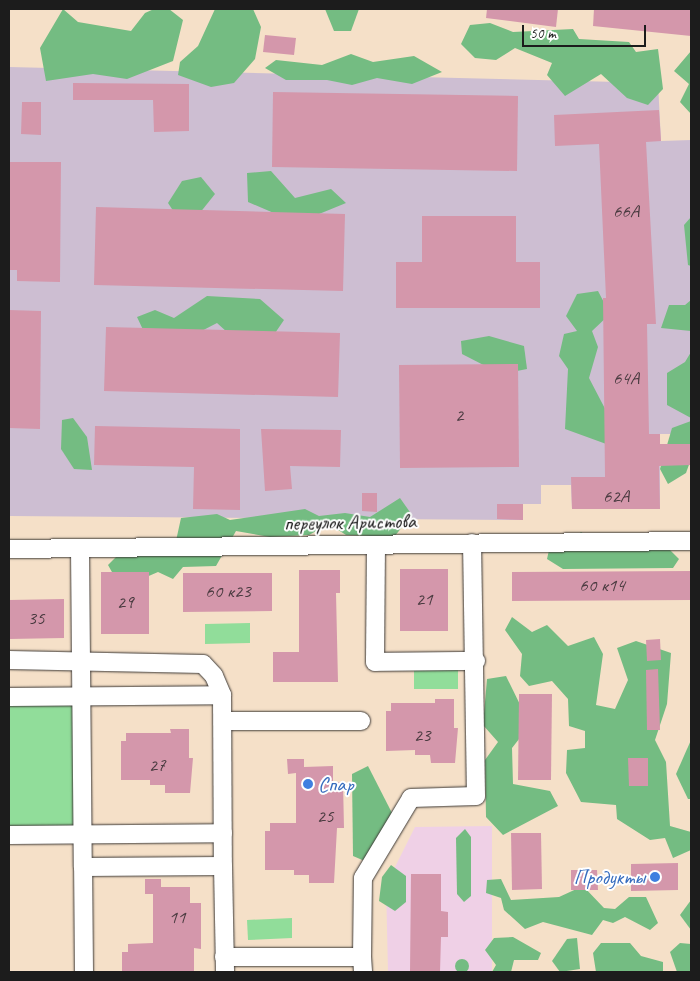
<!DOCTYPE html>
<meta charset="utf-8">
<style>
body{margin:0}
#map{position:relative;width:700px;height:981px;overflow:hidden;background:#f5e0c8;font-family:Caveat,sans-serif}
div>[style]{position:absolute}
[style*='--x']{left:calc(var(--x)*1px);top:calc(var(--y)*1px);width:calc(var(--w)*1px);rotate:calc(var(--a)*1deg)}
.built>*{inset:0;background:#efd0e6}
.industrial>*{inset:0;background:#cdbed2}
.green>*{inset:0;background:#91dd9a}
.forest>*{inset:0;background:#74bc82}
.round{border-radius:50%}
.building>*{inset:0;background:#d497ab}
.roads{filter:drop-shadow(0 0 1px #3d3936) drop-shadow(0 0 1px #3d3936)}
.minor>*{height:18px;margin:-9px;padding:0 9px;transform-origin:9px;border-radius:9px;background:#fff}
.dots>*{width:14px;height:14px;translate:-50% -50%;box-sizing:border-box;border:2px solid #fff;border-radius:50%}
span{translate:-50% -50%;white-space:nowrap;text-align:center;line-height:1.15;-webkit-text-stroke:4px #fff;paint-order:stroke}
.number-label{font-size:19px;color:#4a3b40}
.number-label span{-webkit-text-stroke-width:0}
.street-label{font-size:21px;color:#1c1c1c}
.shop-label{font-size:21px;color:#366cbe}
.left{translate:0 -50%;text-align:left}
.right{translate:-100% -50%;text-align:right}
.frame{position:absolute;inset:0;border:10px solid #1c1c1c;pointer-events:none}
.scale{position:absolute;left:522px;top:25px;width:124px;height:22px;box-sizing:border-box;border:2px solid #1c1c1c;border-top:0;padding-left:6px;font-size:15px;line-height:18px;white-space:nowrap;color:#1c1c1c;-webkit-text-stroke:4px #fff;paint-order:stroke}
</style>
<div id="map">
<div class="built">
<i style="clip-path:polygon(492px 826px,492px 972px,388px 972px,386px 885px,415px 827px)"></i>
</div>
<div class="industrial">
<i style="clip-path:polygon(9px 67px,658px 83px,661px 141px,691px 140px,691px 434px,660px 434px,660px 509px,572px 509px,571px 485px,541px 485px,541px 504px,523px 504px,523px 520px,9px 516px)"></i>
</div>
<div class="green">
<i style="clip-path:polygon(250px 623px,250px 643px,205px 644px,205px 624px)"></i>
<i style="clip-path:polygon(458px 668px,458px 689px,414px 689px,414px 669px)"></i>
<i style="clip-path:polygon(74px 702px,75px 826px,9px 827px,9px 703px)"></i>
<i style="clip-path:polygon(292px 918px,292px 938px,248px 940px,247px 920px)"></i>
</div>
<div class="forest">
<i style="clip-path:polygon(63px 9px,78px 22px,131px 31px,145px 13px,154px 9px,169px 9px,183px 20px,173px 61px,127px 79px,93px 74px,46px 81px,40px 48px)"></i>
<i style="clip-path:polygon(215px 9px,253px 9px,261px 27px,255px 59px,234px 83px,211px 87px,178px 75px,180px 62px,198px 46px)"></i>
<i style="clip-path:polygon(325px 9px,359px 9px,351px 31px,334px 31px)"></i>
<i style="clip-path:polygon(490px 23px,513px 32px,573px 29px,579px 39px,629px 42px,636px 52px,658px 49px,663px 89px,648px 105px,627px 98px,601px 74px,565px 96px,547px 75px,552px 63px,515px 48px,496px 60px,475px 58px,461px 44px,470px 25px)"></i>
<i style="clip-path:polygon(691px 51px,691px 114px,680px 102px,689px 84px,674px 71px)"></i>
<i style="clip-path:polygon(351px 54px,373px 62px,414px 56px,442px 72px,412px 84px,377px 78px,352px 85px,327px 80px,286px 80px,265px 68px,276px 60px,322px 65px)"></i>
<i style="clip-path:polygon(271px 171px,295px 198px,331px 189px,346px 203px,297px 223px,248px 202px,247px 173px)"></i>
<i style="clip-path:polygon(201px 177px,215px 194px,195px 219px,178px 218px,168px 203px,182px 181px)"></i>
<i style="clip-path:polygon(691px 217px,691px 266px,688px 265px,684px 225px)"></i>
<i style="clip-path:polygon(598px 291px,610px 314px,592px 331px,598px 347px,589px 378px,613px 424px,609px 445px,565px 429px,568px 369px,559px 356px,564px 334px,577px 331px,566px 316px,577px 294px)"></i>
<i style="clip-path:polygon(207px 296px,260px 299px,284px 320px,271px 339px,238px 342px,217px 323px,186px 339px,146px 336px,137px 317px,155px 310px,174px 318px)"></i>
<i style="clip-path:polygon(691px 300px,691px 331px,661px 328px,669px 305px,685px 305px)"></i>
<i style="clip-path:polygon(489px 336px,524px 346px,527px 369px,501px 374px,462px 354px,461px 341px)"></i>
<i style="clip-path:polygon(691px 352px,691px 418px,667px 405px,667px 373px,685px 362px)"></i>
<i style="clip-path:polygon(73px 418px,87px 437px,92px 470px,74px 469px,61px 449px,62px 420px)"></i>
<i style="clip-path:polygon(691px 421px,691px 459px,686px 473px,668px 484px,660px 469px,672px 428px)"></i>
<i style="clip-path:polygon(400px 498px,412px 515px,394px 537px,346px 535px,329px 524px,309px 535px,270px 537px,236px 531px,216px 566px,183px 567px,173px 579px,158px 572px,121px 588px,108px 565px,126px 547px,174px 550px,181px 518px,217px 514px,230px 520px,305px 509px,319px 516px,345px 513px,370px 517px)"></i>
<i style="clip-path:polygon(581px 532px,605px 547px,667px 547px,679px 559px,673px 568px,563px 569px,547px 559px,549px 550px,568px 544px)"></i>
<i style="clip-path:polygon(512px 617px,532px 632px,547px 625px,568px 646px,594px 637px,603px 654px,596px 705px,615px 709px,628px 680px,617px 648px,636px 641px,671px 653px,667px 704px,655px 740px,666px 762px,670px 826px,691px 832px,691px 850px,673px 858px,665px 838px,650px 840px,617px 819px,616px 805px,581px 802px,566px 773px,567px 750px,585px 748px,585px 731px,569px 726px,568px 699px,552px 681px,529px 686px,520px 676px,522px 654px,505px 630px)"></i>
<i style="clip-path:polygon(506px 676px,530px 725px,512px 748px,513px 784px,550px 791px,558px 806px,503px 835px,486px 817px,485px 760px,498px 742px,483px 725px,487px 679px)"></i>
<i style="clip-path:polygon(691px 740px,691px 799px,688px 799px,676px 774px)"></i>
<i style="clip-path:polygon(368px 766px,392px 813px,367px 862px,353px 856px,352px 774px)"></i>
<i style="clip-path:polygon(465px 829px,471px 837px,471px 896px,464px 902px,457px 894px,456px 838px)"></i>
<i style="clip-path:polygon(391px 865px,406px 876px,406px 902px,395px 911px,379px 901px,382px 877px)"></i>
<i style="clip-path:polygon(501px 879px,511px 900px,559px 897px,583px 886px,604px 908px,615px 909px,629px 897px,646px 897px,658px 923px,650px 930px,625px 917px,613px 923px,603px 920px,592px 935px,543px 922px,525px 929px,504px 910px,501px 898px,486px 893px,487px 880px)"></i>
<i style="clip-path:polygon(691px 900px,691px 930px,680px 915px)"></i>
<i style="clip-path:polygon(513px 937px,541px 953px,538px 960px,514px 960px,511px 972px,492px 972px,496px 965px,485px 950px,494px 938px)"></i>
<i style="clip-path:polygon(577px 938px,580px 969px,560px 972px,552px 961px,567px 939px)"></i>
<i style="clip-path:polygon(601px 943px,630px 943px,641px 956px,663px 962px,663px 972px,596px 972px,593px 953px)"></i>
<i style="clip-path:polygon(680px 943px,691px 944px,691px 972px,677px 972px,670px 952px)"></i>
<i class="round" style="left:455px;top:959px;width:14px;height:14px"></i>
</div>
<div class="building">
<i style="clip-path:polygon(487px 9px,558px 9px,556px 27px,486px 18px)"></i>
<i style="clip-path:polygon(594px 9px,691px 9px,691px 36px,593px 26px)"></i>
<i style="clip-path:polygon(265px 35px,296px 38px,294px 55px,263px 52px)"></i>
<i style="clip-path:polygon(73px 83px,189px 84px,189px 131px,154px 132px,153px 100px,73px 100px)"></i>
<i style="clip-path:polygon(273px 92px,518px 96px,517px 171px,272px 167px)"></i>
<i style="clip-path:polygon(22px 102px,41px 102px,41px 135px,21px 134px)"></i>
<i style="clip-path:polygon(659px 110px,661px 141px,646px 142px,656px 324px,647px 324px,649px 434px,660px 434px,660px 444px,691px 444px,691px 465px,659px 466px,660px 509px,572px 509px,571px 477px,605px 477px,603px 298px,606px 298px,599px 144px,555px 146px,554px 115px)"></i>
<i style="clip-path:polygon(9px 162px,61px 162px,60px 282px,17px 281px,17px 270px,9px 270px)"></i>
<i style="clip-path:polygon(96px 207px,345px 214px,343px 291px,94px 285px)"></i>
<i style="clip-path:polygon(422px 216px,516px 216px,516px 262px,540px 262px,540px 308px,396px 308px,396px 262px,422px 262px)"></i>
<i style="clip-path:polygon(9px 310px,41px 311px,40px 429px,9px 428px)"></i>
<i style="clip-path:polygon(106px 327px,340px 333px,338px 397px,104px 391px)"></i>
<i style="clip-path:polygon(518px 364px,519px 467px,400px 468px,399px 365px)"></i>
<i style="clip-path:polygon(95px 426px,240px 429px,240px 510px,193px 509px,194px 467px,94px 465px)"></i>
<i style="clip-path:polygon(261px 429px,341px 430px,340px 467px,290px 466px,292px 489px,265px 491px)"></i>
<i style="clip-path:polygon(362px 493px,377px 493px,377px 512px,362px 511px)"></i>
<i style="clip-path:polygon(497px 504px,523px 504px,523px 520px,497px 519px)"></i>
<i style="clip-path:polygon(400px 569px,448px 569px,448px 631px,400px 631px)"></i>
<i style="clip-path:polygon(299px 570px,340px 570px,340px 593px,336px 593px,338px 682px,273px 682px,273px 652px,299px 652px)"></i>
<i style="clip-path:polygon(691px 571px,691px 600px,512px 601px,512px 572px)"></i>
<i style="clip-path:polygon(101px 572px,149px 572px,149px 634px,101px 634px)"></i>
<i style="clip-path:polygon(183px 573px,272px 573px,272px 611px,183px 612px)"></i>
<i style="clip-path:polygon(64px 599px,64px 638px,9px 639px,9px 600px)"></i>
<i style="clip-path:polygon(660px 639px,661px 660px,647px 661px,646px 640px)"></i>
<i style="clip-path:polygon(658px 669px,660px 730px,647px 730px,646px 670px)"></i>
<i style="clip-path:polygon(519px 694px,552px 694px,551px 780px,518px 780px)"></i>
<i style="clip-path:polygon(435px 699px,454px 699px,454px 728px,458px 728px,455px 763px,431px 763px,430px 755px,415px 755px,415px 750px,386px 751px,386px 711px,391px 711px,391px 703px,435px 703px)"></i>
<i style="clip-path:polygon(170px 729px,189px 729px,189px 758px,193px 758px,190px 793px,165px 793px,165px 785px,150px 785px,150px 780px,121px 780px,121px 741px,126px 741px,126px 733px,171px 733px)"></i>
<i style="clip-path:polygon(628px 758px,648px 758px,648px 786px,629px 786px)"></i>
<i style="clip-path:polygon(287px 759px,304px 759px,304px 767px,333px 766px,333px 782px,343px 782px,344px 828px,337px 828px,334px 883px,309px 883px,309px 875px,294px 875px,294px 870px,265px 870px,265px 831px,270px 831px,270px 823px,296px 823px,296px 773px,288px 774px)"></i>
<i style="clip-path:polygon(511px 833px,541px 833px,542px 889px,512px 890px)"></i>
<i style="clip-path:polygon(678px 863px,678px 890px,631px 891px,631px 864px)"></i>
<i style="clip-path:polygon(571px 870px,597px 870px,598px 890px,571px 890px)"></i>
<i style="clip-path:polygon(411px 874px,441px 874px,441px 911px,448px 912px,448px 937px,441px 937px,440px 972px,410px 972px)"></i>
<i style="clip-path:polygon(145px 879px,161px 879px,161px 887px,190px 887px,190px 903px,201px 903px,201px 949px,194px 948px,194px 972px,122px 972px,122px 952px,128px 952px,128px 944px,153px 943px,153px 894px,145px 894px)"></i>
</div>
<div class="roads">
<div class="minor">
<i style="--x:376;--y:545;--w:117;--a:90.5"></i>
<i style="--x:375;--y:662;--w:101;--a:-0.6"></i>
<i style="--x:80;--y:548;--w:319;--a:89.5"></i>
<i style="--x:9;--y:549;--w:682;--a:-0.67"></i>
<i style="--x:9;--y:660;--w:194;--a:1.2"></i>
<i style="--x:203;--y:664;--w:16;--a:47"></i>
<i style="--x:214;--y:676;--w:21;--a:67"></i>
<i style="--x:9;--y:697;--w:213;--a:-0.5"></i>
<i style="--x:222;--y:695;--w:171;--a:89.7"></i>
<i style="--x:223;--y:721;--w:138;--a:0"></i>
<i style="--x:9;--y:835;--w:214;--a:-0.5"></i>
<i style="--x:224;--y:957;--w:138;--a:0"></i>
<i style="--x:362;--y:957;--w:15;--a:86"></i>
<i style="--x:362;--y:957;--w:79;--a:-89.3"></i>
<i style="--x:363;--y:878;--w:93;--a:-59"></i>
<i style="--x:411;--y:798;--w:65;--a:-1.8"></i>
<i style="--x:476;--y:796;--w:253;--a:-90.9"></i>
<i style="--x:84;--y:972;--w:105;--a:-90.5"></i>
<i style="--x:83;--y:867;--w:140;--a:-0.4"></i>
<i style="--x:223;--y:866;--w:106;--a:88.9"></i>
</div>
</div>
<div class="dots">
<i style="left:308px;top:784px;background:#3f7fe0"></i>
<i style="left:655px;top:877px;background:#3f7fe0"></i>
</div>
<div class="number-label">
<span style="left:626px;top:212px">66А</span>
<span style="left:626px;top:379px">64А</span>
<span style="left:459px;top:416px">2</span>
<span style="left:616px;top:497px">62А</span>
<span style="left:602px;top:586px">60 к14</span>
<span style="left:228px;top:592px">60 к23</span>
<span style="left:424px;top:600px">21</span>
<span style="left:125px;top:603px">29</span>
<span style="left:36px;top:619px">35</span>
<span style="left:422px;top:736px">23</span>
<span style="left:157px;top:766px">27</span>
<span style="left:325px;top:817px">25</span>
<span style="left:177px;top:918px">11</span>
</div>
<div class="street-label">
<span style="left:350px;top:522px;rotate:-1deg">переулок Аристова</span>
</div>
<div class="shop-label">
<span class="left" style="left:318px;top:784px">Спар</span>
<span class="right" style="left:645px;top:877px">Продукты</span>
</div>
<div class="frame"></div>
<div class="scale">50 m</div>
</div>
